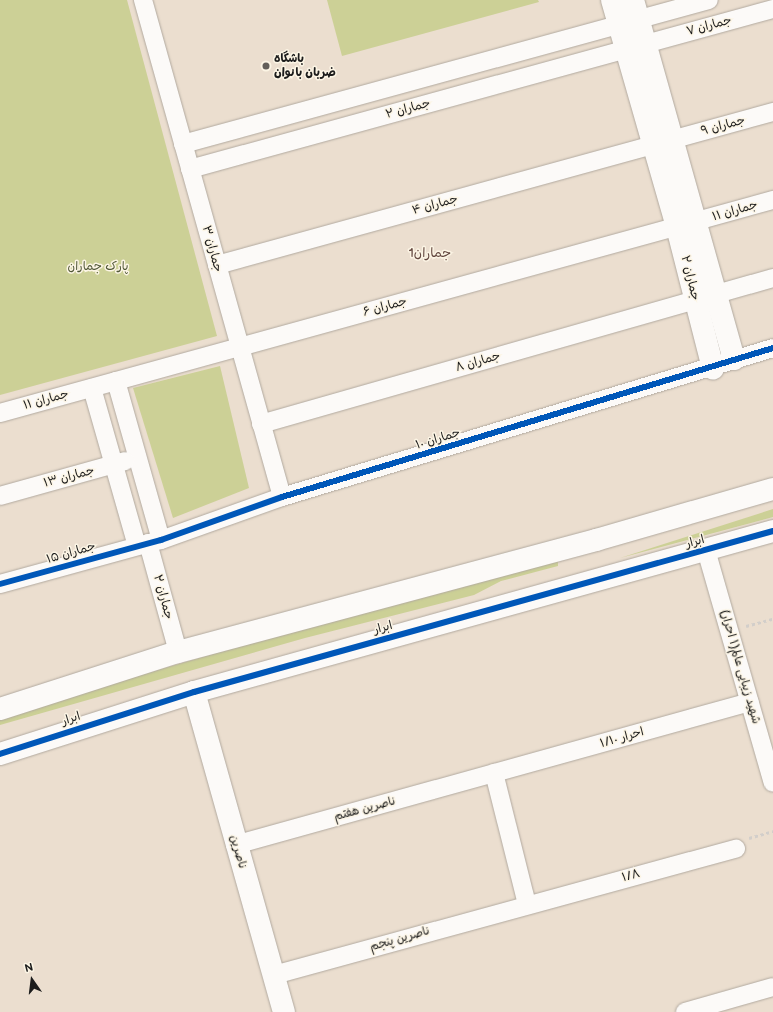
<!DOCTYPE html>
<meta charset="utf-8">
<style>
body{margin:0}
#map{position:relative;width:773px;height:1012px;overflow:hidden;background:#ebdecf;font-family:"Balsamiq Sans","Playpen Sans Arabic",sans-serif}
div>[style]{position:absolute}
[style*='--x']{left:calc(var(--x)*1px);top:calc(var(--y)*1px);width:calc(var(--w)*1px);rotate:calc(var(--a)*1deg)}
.green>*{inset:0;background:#ccd096}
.path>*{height:2.5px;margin-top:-1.25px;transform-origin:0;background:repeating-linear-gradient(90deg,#d2ceca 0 3px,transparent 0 6px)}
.roads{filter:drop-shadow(0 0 1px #b1a99f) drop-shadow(0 0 1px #b1a99f)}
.minor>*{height:18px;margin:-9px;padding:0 9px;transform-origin:9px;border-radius:9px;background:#fcfaf8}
.tertiary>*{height:22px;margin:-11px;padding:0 11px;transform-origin:11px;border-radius:11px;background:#fcfaf8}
.cycleway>*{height:6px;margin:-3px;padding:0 3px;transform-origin:3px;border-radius:3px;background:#0057b8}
.dots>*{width:11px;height:11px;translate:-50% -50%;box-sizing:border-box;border:2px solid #fcf5e5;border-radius:50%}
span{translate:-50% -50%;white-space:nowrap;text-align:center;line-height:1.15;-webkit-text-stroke:3px #fcf5e5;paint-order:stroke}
.street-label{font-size:12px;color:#1c1c1c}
.poi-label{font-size:12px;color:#1c1c1c;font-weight:700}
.left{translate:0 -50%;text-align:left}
.park-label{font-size:12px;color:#505737}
.neighbourhood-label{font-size:13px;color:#63473f}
.north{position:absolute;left:12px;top:960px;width:40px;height:40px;-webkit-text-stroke:3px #fcf5e5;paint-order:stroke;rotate:346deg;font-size:11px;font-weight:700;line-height:16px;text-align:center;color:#1c1c1c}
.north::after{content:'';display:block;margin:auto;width:14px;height:18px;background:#1c1c1c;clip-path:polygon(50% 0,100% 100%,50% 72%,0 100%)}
</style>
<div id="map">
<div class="green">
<i style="clip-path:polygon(0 0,127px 0,217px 336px,0 395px)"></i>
<i style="clip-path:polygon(327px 0,538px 0,539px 2px,342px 56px)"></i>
<i style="clip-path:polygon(220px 366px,249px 488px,173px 518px,133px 388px)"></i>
<i style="clip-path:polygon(773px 509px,773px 517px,620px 558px)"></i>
<i style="clip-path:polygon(558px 560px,558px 566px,501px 581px,474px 595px,305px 638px,0 725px,0 716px,247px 644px)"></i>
</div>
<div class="path">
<i style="--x:746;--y:626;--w:28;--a:-15"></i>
<i style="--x:749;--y:838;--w:25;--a:-16"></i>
</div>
<div class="roads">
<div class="minor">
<i style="--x:143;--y:0;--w:516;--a:74.37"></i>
<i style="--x:183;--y:144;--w:545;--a:-15.31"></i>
<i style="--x:190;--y:169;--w:605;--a:-15.35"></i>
<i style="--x:217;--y:265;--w:577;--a:-15.39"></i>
<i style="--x:116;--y:381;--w:165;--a:74.2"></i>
<i style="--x:92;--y:388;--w:164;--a:74.1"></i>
<i style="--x:0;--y:413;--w:802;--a:-15.41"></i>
<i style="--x:261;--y:424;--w:532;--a:-15.92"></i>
<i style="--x:0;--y:496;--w:130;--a:-15.6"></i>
<i style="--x:148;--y:543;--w:113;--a:74.6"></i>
<i style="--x:706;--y:550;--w:242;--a:74"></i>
<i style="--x:0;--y:584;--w:167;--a:-15.3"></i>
<i style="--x:161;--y:540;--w:128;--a:-19.6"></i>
<i style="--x:282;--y:497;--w:513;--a:-16.88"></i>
<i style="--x:494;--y:773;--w:135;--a:75.9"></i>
<i style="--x:235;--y:845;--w:534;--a:-15.52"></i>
<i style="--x:274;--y:975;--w:479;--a:-15.3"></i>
<i style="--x:685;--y:1012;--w:91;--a:-15.9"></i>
</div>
<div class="tertiary">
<i style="--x:612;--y:0;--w:236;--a:74"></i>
<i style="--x:677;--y:227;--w:146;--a:75.7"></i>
<i style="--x:633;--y:0;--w:373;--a:74.3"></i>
<i style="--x:194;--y:692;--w:332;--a:74.3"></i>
<i style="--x:0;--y:709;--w:187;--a:-17.8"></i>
<i style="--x:178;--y:652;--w:433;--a:-15"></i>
<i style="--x:596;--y:540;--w:184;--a:-16.1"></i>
<i style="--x:0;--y:754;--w:204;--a:-17.7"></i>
<i style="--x:194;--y:692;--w:601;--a:-15.54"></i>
</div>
</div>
<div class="cycleway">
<i style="--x:0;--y:584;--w:167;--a:-15.3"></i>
<i style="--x:161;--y:540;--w:128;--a:-19.6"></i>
<i style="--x:282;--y:497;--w:513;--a:-16.88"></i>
<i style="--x:0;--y:754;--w:204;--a:-17.7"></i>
<i style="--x:194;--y:692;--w:601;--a:-15.54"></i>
</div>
<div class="dots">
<i style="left:266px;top:66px;background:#64605b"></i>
</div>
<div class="street-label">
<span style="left:709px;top:26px;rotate:-15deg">جماران ۷</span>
<span style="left:408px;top:109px;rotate:-15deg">جماران ۲</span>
<span style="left:723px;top:126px;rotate:-15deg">جماران ۹</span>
<span style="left:435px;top:205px;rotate:-15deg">جماران ۴</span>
<span style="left:735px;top:211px;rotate:-16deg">جماران ۱۱</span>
<span style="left:212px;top:249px;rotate:75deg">جماران ۳</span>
<span style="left:690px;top:278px;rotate:76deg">جماران ۲</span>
<span style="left:385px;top:307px;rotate:-15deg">جماران ۶</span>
<span style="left:478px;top:362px;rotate:-16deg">جماران ۸</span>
<span style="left:46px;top:400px;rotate:-15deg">جماران ۱۱</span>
<span style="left:438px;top:439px;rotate:-17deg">جماران ۱۰</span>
<span style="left:69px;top:477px;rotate:-15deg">جماران ۱۳</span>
<span style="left:695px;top:542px;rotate:-16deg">ابرار</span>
<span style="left:71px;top:553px;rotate:-16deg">جماران ۱۵</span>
<span style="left:163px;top:597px;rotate:75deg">جماران ۲</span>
<span style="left:383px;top:628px;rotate:-16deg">ابرار</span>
<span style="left:740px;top:667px;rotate:74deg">شهید زیبایی عالم(۱ احرار)</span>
<span style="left:71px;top:719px;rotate:-18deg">ابرار</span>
<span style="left:622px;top:738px;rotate:-16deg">۱/۱۰ احرار</span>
<span style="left:365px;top:809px;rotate:-15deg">ناصرین هفتم</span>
<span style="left:238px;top:852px;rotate:74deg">ناصرین</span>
<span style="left:631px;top:876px;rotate:-15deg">۱/۸</span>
<span style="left:400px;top:939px;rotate:-16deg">ناصرین پنجم</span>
</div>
<div class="poi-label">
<span class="left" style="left:274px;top:66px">باشگاه<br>ضربان بانوان</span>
</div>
<div class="park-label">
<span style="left:98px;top:267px">پارک جماران</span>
</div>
<div class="neighbourhood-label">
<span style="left:430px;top:253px">جماران1</span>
</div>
<div class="north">N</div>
</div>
